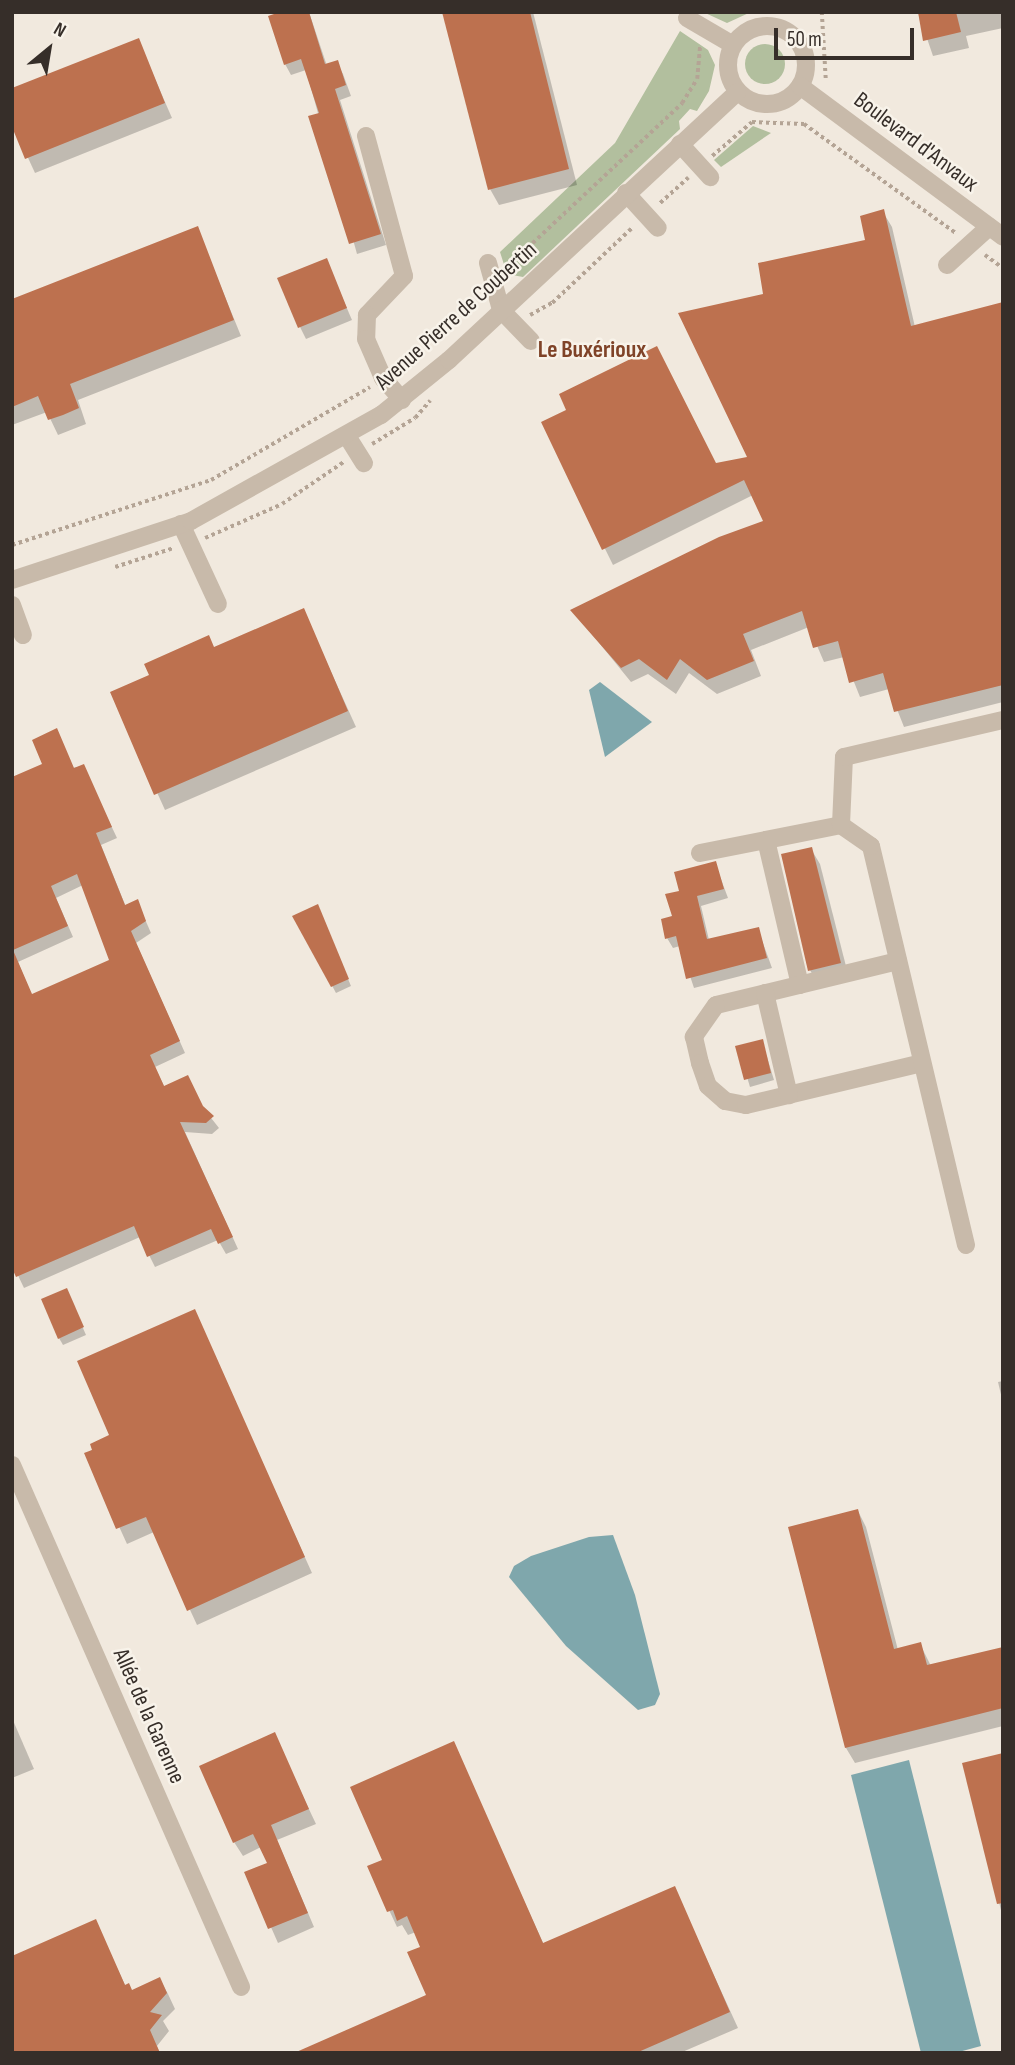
<!DOCTYPE html>
<meta charset="utf-8">
<style>
body{margin:0}
#map{position:relative;width:1015px;height:2065px;overflow:hidden;background:#f1e9de;font-family:"Sofia Sans Condensed",sans-serif}
div>[style]{position:absolute}
[style*='--x']{left:calc(var(--x)*1px);top:calc(var(--y)*1px);width:calc(var(--w)*1px);rotate:calc(var(--a)*1deg)}
.green>*{inset:0;background:#b2bf9e}
.round{border-radius:50%}
.water>*{inset:0;background:#7fa7ac}
.shadow>*{inset:0;background:#0003}
.building>*{inset:0;background:#bd714f}
.path>*{height:3.5px;margin-top:-1.75px;transform-origin:0;background:repeating-linear-gradient(90deg,#b4a495 0 3.5px,transparent 0 7px)}
.minor>*{height:18px;margin:-9px;padding:0 9px;transform-origin:9px;border-radius:9px;background:#c8baaa}
.minor>.ring{margin:-9px;padding:0;box-sizing:content-box;background:none;border:18px solid #c8baaa;border-radius:50%}
span{translate:-50% -50%;white-space:nowrap;text-align:center;line-height:1.15;-webkit-text-stroke:5px #f8f3ea;paint-order:stroke}
.street-label{font-size:23px;color:#362e29}
.neighbourhood-label{font-size:24px;color:#7f4328;font-weight:700}
.frame{position:absolute;inset:0;border:14px solid #362e29;pointer-events:none}
.north{position:absolute;left:14px;top:14px;width:70px;height:70px;-webkit-text-stroke:5px #f8f3ea;paint-order:stroke;rotate:30deg;font-size:19px;font-weight:700;line-height:28px;text-align:center;color:#362e29}
.north::after{content:'';display:block;margin:auto;width:24px;height:32px;background:#362e29;clip-path:polygon(50% 0,100% 100%,50% 72%,0 100%)}
.scale{position:absolute;left:774px;top:28px;width:140px;height:32px;box-sizing:border-box;border:4px solid #362e29;border-top:0;padding-left:9px;font-size:21px;line-height:24px;white-space:nowrap;color:#362e29;-webkit-text-stroke:5px #f8f3ea;paint-order:stroke}
</style>
<div id="map">
<div class="green">
<i style="clip-path:polygon(703px 12px,751px 12px,727px 23px)"></i>
<i style="clip-path:polygon(680px 31px,708px 50px,715px 65px,709px 91px,697px 111px,690px 109px,679px 121px,680px 129px,523px 277px,507px 274px,500px 252px,615px 143px)"></i>
<i class="round" style="left:745px;top:44px;width:40px;height:40px"></i>
<i style="clip-path:polygon(753px 126px,771px 133px,721px 167px,714px 160px)"></i>
</div>
<div class="water">
<i style="clip-path:polygon(600px 682px,652px 722px,605px 757px,589px 690px)"></i>
<i style="clip-path:polygon(613px 1535px,635px 1595px,660px 1694px,655px 1705px,638px 1710px,566px 1646px,509px 1577px,514px 1566px,531px 1556px,589px 1537px)"></i>
<i style="clip-path:polygon(909px 1760px,981px 2046px,955px 2053px,921px 2053px,851px 1775px)"></i>
</div>
<div class="shadow">
<i style="clip-path:polygon(309px 12px,327px 66px,337px 63px,343px 74px,351px 96px,340px 100px,386px 245px,357px 254px,306px 70px,291px 75px,285px 64px)"></i>
<i style="clip-path:polygon(444px 12px,533px 12px,577px 185px,499px 205px,490px 189px)"></i>
<i style="clip-path:polygon(918px 12px,1003px 12px,1003px 28px,966px 36px,969px 48px,933px 56px)"></i>
<i style="clip-path:polygon(138px 40px,172px 118px,35px 173px,12px 123px)"></i>
<i style="clip-path:polygon(883px 212px,892px 227px,915px 327px,1003px 304px,1003px 702px,904px 727px,889px 689px,860px 697px,844px 657px,824px 662px,809px 627px,751px 650px,761px 676px,717px 694px,689px 673px,676px 694px,648px 674px,631px 682px,573px 611px,766px 522px,753px 495px,613px 565px,543px 423px,716px 465px,750px 458px,765px 296px,867px 241px)"></i>
<i style="clip-path:polygon(197px 228px,241px 336px,78px 400px,86px 424px,58px 435px,47px 412px,12px 425px,12px 301px)"></i>
<i style="clip-path:polygon(326px 260px,352px 320px,306px 339px,300px 327px)"></i>
<i style="clip-path:polygon(303px 610px,356px 727px,165px 810px,112px 693px)"></i>
<i style="clip-path:polygon(evenodd,83px 766px,117px 838px,101px 845px,126px 907px,137px 901px,151px 933px,136px 943px,185px 1053px,155px 1067px,165px 1088px,204px 1109px,219px 1128px,212px 1134px,185px 1132px,238px 1249px,226px 1254px,218px 1240px,155px 1267px,140px 1237px,24px 1288px,12px 1263px,12px 779px,83px 766px,83px 885px,111px 961px,32px 996px,18px 962px,73px 937px,56px 898px,83px 885px)"></i>
<i style="clip-path:polygon(811px 849px,820px 864px,849px 978px,819px 986px,810px 970px)"></i>
<i style="clip-path:polygon(715px 863px,728px 898px,701px 906px,709px 940px,758px 929px,772px 968px,694px 988px,680px 946px,673px 948px,667px 938px,681px 892px)"></i>
<i style="clip-path:polygon(320px 913px,351px 986px,336px 993px,295px 916px)"></i>
<i style="clip-path:polygon(762px 1041px,774px 1080px,750px 1087px,738px 1047px)"></i>
<i style="clip-path:polygon(70px 1298px,86px 1335px,63px 1345px,59px 1338px)"></i>
<i style="clip-path:polygon(194px 1311px,312px 1573px,197px 1625px,154px 1532px,127px 1544px,86px 1454px,112px 1436px)"></i>
<i style="clip-path:polygon(1003px 1381px,1003px 1403px,998px 1382px)"></i>
<i style="clip-path:polygon(858px 1511px,866px 1527px,898px 1650px,920px 1644px,931px 1666px,1003px 1648px,1003px 1726px,855px 1763px,846px 1748px,790px 1528px)"></i>
<i style="clip-path:polygon(12px 1718px,34px 1769px,12px 1778px)"></i>
<i style="clip-path:polygon(274px 1735px,316px 1824px,277px 1840px,314px 1927px,278px 1943px,247px 1873px,269px 1864px,261px 1847px,243px 1856px,234px 1842px)"></i>
<i style="clip-path:polygon(453px 1744px,544px 1945px,674px 1888px,738px 2028px,680px 2053px,298px 2053px,428px 1996px,422px 1947px,416px 1932px,408px 1935px,402px 1925px,397px 1927px,369px 1867px,384px 1861px)"></i>
<i style="clip-path:polygon(1003px 1755px,1003px 1918px,964px 1765px)"></i>
<i style="clip-path:polygon(95px 1921px,126px 1987px,132px 1991px,160px 1979px,168px 1994px,142px 2017px,168px 1994px,175px 2009px,163px 2021px,169px 2031px,157px 2046px,160px 2053px,12px 2053px)"></i>
</div>
<div class="building">
<i style="clip-path:polygon(280px 12px,309px 12px,325px 64px,338px 60px,346px 85px,335px 89px,381px 234px,349px 244px,308px 116px,319px 113px,301px 59px,284px 65px,268px 16px)"></i>
<i style="clip-path:polygon(442px 12px,530px 12px,569px 169px,488px 190px)"></i>
<i style="clip-path:polygon(918px 12px,956px 12px,961px 32px,923px 41px)"></i>
<i style="clip-path:polygon(139px 38px,165px 103px,25px 159px,12px 127px,12px 88px)"></i>
<i style="clip-path:polygon(884px 209px,911px 326px,1003px 302px,1003px 685px,894px 712px,883px 673px,849px 683px,838px 641px,813px 648px,802px 611px,743px 634px,754px 661px,707px 680px,680px 659px,667px 680px,639px 659px,621px 668px,570px 610px,719px 537px,763px 521px,744px 480px,602px 550px,541px 422px,566px 410px,559px 394px,657px 346px,716px 463px,747px 457px,678px 313px,763px 294px,758px 263px,865px 240px,860px 216px)"></i>
<i style="clip-path:polygon(198px 226px,234px 320px,70px 384px,79px 408px,63px 415px,48px 420px,38px 396px,12px 407px,12px 299px)"></i>
<i style="clip-path:polygon(327px 258px,347px 308px,298px 328px,277px 278px)"></i>
<i style="clip-path:polygon(304px 608px,348px 711px,154px 795px,110px 692px,149px 675px,144px 664px,209px 635px,214px 647px)"></i>
<i style="clip-path:polygon(evenodd,57px 728px,74px 768px,84px 764px,112px 827px,96px 833px,125px 905px,138px 899px,146px 921px,131px 931px,180px 1041px,150px 1055px,164px 1086px,188px 1075px,203px 1106px,214px 1116px,206px 1123px,180px 1122px,233px 1237px,218px 1244px,211px 1229px,147px 1257px,134px 1226px,16px 1277px,12px 1268px,12px 777px,42px 764px,32px 740px,57px 728px,77px 874px,109px 960px,32px 994px,13px 950px,68px 926px,51px 886px,77px 874px)"></i>
<i style="clip-path:polygon(812px 847px,841px 963px,808px 971px,781px 854px)"></i>
<i style="clip-path:polygon(716px 861px,724px 889px,697px 896px,707px 939px,759px 927px,767px 958px,686px 979px,676px 936px,665px 939px,661px 919px,672px 916px,665px 894px,679px 891px,674px 872px)"></i>
<i style="clip-path:polygon(318px 904px,349px 979px,331px 987px,292px 916px)"></i>
<i style="clip-path:polygon(763px 1039px,771px 1073px,744px 1080px,735px 1046px)"></i>
<i style="clip-path:polygon(67px 1288px,84px 1327px,58px 1339px,41px 1299px)"></i>
<i style="clip-path:polygon(195px 1309px,305px 1557px,187px 1611px,146px 1517px,116px 1529px,84px 1453px,92px 1450px,90px 1444px,109px 1435px,77px 1361px)"></i>
<i style="clip-path:polygon(858px 1509px,894px 1649px,921px 1642px,927px 1665px,1003px 1647px,1003px 1708px,845px 1748px,788px 1527px)"></i>
<i style="clip-path:polygon(275px 1732px,309px 1809px,271px 1825px,308px 1913px,268px 1929px,244px 1872px,267px 1863px,253px 1834px,233px 1843px,199px 1766px)"></i>
<i style="clip-path:polygon(454px 1741px,543px 1943px,675px 1886px,730px 2012px,636px 2053px,294px 2053px,426px 1995px,407px 1952px,420px 1947px,407px 1916px,397px 1921px,393px 1910px,387px 1912px,367px 1866px,382px 1860px,350px 1787px)"></i>
<i style="clip-path:polygon(1003px 1753px,1003px 1903px,997px 1904px,962px 1763px)"></i>
<i style="clip-path:polygon(96px 1919px,125px 1985px,129px 1983px,132px 1990px,160px 1977px,167px 1993px,150px 2012px,162px 2015px,150px 2030px,160px 2053px,12px 2053px,12px 1956px)"></i>
</div>
<div class="path">
<i style="--x:822;--y:12;--w:68;--a:86.6"></i>
<i style="--x:712;--y:156;--w:52;--a:-40.4"></i>
<i style="--x:752;--y:122;--w:52;--a:2.2"></i>
<i style="--x:804;--y:124;--w:188;--a:35.7"></i>
<i style="--x:660;--y:203;--w:38;--a:-42"></i>
<i style="--x:985;--y:255;--w:22;--a:36"></i>
<i style="--x:507;--y:267;--w:240;--a:-43.1"></i>
<i style="--x:682;--y:103;--w:28;--a:-58"></i>
<i style="--x:697;--y:79;--w:32;--a:-85"></i>
<i style="--x:530;--y:315;--w:25;--a:-29"></i>
<i style="--x:552;--y:303;--w:111;--a:-43.2"></i>
<i style="--x:398;--y:371;--w:17;--a:-25"></i>
<i style="--x:372;--y:444;--w:50;--a:-31.2"></i>
<i style="--x:415;--y:418;--w:23;--a:-49"></i>
<i style="--x:205;--y:538;--w:84;--a:-23.8"></i>
<i style="--x:282;--y:504;--w:76;--a:-34.3"></i>
<i style="--x:12;--y:545;--w:209;--a:-18.1"></i>
<i style="--x:211;--y:480;--w:184;--a:-30.3"></i>
<i style="--x:115;--y:567;--w:62;--a:-17.9"></i>
</div>
<div class="minor">
<i style="--x:687;--y:18;--w:53;--a:30.4"></i>
<i class="ring" style="left:728px;top:26px;width:60px;height:60px"></i>
<i style="--x:800;--y:86;--w:253;--a:36.6"></i>
<i style="--x:366;--y:136;--w:145;--a:74.8"></i>
<i style="--x:404;--y:276;--w:54;--a:133.5"></i>
<i style="--x:367;--y:315;--w:24;--a:92"></i>
<i style="--x:366;--y:339;--w:43;--a:66.4"></i>
<i style="--x:383;--y:378;--w:29;--a:49"></i>
<i style="--x:680;--y:144;--w:45;--a:47.7"></i>
<i style="--x:626;--y:193;--w:47;--a:47.6"></i>
<i style="--x:488;--y:263;--w:49;--a:74.5"></i>
<i style="--x:501;--y:310;--w:43;--a:45.9"></i>
<i style="--x:947;--y:265;--w:57;--a:-42.1"></i>
<i style="--x:347;--y:436;--w:32;--a:58"></i>
<i style="--x:181;--y:524;--w:88;--a:65.2"></i>
<i style="--x:12;--y:580;--w:188;--a:-18.2"></i>
<i style="--x:191;--y:521;--w:218;--a:-29.2"></i>
<i style="--x:381;--y:415;--w:87;--a:-39"></i>
<i style="--x:449;--y:360;--w:393;--a:-42.9"></i>
<i style="--x:12;--y:605;--w:32;--a:70"></i>
<i style="--x:766;--y:840;--w:149;--a:76.8"></i>
<i style="--x:700;--y:853;--w:144;--a:-11.2"></i>
<i style="--x:898;--y:961;--w:187;--a:166.4"></i>
<i style="--x:716;--y:1005;--w:39;--a:125"></i>
<i style="--x:694;--y:1037;--w:27;--a:77"></i>
<i style="--x:700;--y:1063;--w:24;--a:71"></i>
<i style="--x:708;--y:1086;--w:23;--a:41"></i>
<i style="--x:725;--y:1101;--w:21;--a:11"></i>
<i style="--x:746;--y:1105;--w:181;--a:-13.4"></i>
<i style="--x:765;--y:993;--w:105;--a:76.8"></i>
<i style="--x:966;--y:1245;--w:410;--a:-103.4"></i>
<i style="--x:871;--y:846;--w:37;--a:-145"></i>
<i style="--x:841;--y:825;--w:68;--a:-87.5"></i>
<i style="--x:844;--y:757;--w:163;--a:-13.1"></i>
<i style="--x:12;--y:1465;--w:570;--a:66.31"></i>
</div>
<div class="street-label">
<span style="left:916px;top:142px;rotate:37deg">Boulevard d'Anvaux</span>
<span style="left:456px;top:316px;rotate:-42deg">Avenue Pierre de Coubertin</span>
<span style="left:149px;top:1716px;rotate:66deg">Allée de la Garenne</span>
</div>
<div class="neighbourhood-label">
<span style="left:592px;top:350px">Le Buxérioux</span>
</div>
<div class="frame"></div>
<div class="north">N</div>
<div class="scale">50 m</div>
</div>
